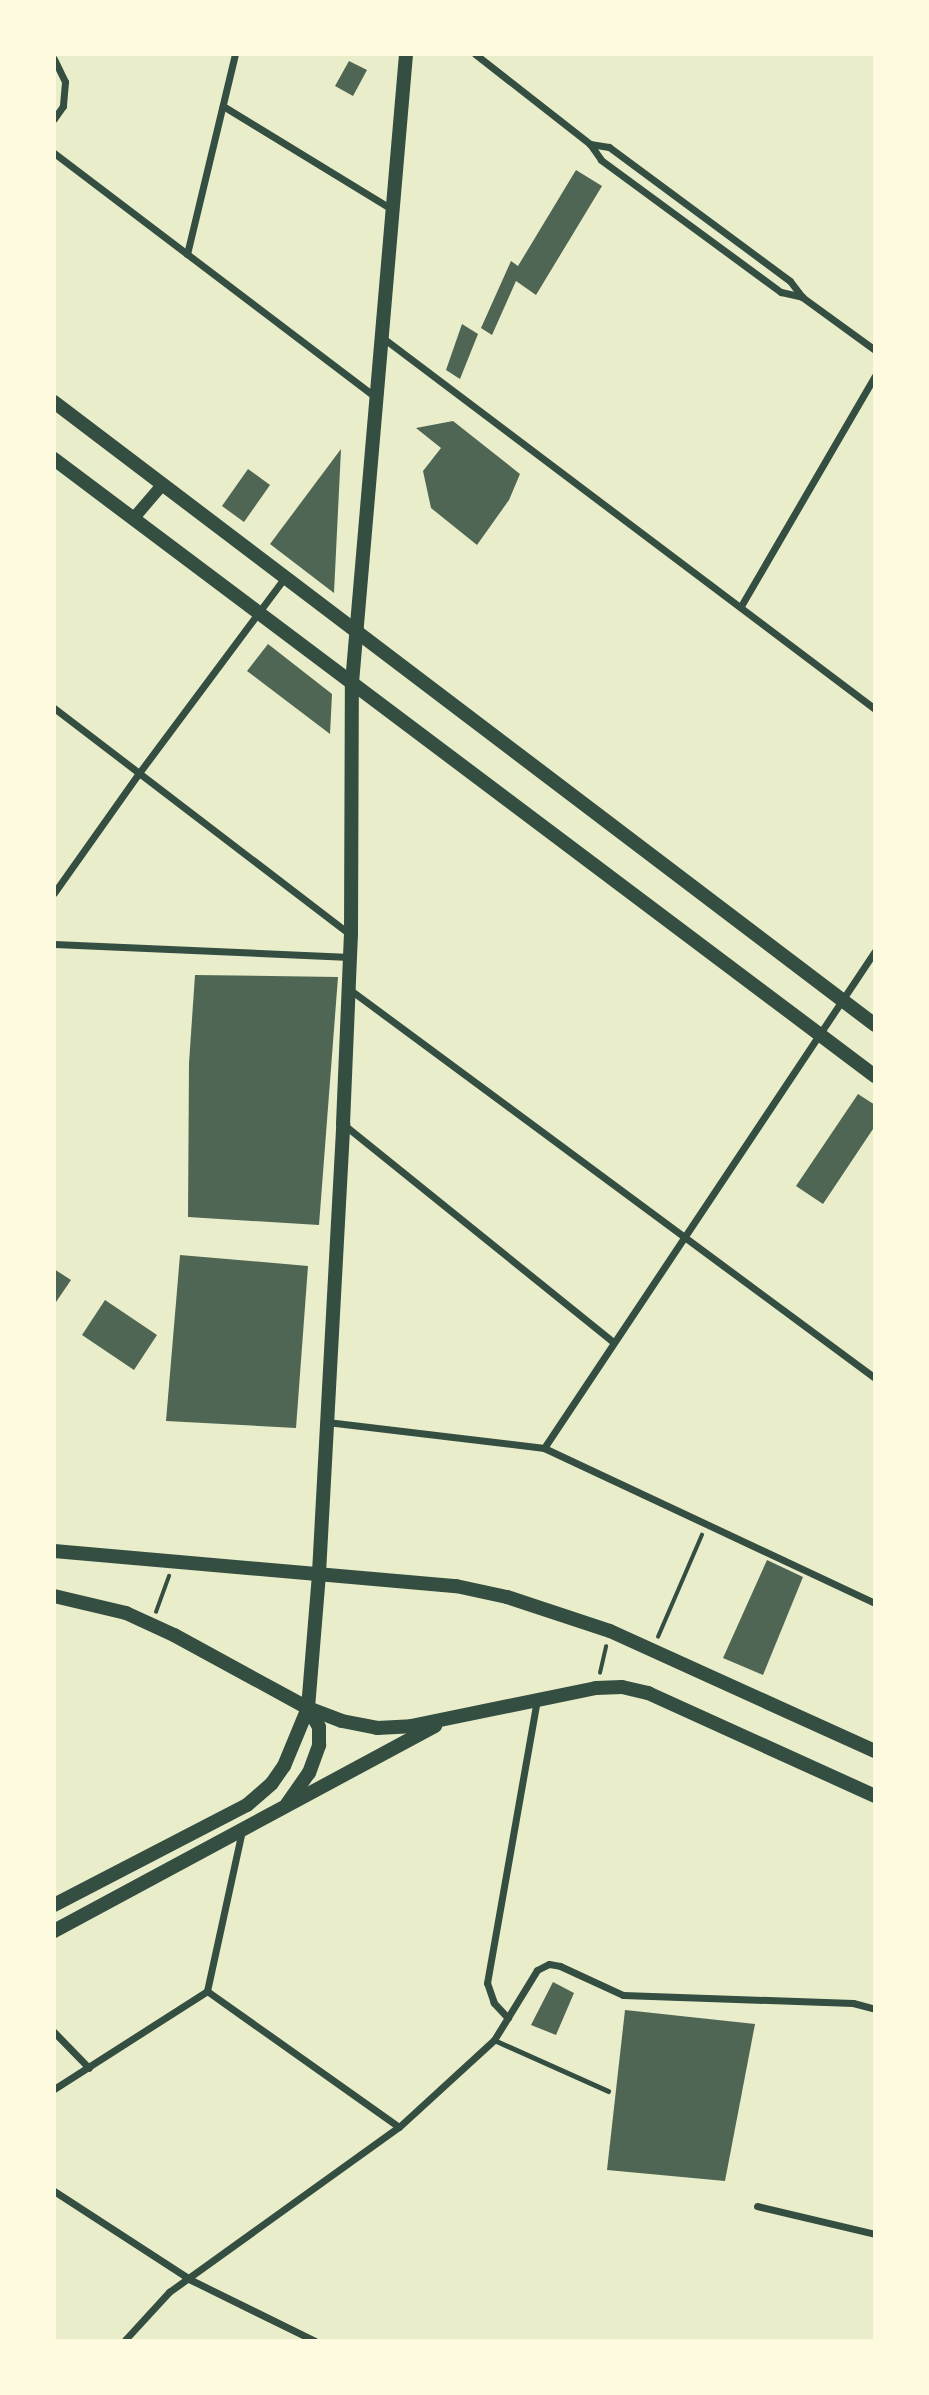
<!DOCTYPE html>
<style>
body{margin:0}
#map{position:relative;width:929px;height:2395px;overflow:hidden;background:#e9edc9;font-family:Merriweather,serif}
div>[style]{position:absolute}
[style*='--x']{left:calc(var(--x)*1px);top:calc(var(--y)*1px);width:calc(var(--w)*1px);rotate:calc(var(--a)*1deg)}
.building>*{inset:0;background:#4f6655}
.path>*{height:3.5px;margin:-1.75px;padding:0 1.75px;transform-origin:1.75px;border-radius:1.75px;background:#344e41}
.service>*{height:5px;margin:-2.5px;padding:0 2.5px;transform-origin:2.5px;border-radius:2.5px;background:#344e41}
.minor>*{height:7px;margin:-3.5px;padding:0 3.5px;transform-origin:3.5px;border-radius:3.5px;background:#344e41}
.tertiary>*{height:12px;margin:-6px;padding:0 6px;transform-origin:6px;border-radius:6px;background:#344e41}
.secondary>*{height:14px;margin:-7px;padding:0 7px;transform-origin:7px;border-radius:7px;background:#344e41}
span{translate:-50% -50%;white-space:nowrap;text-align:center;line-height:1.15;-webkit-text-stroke:6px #fefae0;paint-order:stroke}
.frame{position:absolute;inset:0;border:56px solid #fefae0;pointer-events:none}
</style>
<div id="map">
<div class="building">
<i style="clip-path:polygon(349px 61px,367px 70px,353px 96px,335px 86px)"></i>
<i style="clip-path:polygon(576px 170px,602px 186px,536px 295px,516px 281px,492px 335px,481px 328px,511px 261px,518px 266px)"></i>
<i style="clip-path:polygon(462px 324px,478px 334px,460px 379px,446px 370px)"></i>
<i style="clip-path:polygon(453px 421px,520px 474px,509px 500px,477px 545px,431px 508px,423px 471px,441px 448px,416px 428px)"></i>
<i style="clip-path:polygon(341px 449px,334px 593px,270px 544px)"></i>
<i style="clip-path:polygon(248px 469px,270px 485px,244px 522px,222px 506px)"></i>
<i style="clip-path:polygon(268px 644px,332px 694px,330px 734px,247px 671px)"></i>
<i style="clip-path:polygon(195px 975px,338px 977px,319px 1225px,188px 1217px,189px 1063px)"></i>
<i style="clip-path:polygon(858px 1094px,875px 1105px,875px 1126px,823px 1204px,796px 1186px)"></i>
<i style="clip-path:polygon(180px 1255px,308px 1266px,296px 1428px,166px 1421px)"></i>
<i style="clip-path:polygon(54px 1269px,71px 1280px,54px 1305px)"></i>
<i style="clip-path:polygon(105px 1300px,157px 1335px,134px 1370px,82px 1335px)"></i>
<i style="clip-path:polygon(767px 1560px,803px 1577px,763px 1675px,723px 1658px)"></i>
<i style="clip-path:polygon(553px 1982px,574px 1993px,556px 2035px,531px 2025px)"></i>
<i style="clip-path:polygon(625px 2010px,755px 2024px,725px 2181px,607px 2170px)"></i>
</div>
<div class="path">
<i style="--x:156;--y:1612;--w:38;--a:-70"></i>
<i style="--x:658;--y:1637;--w:111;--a:-66.7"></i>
<i style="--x:600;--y:1673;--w:27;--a:-77"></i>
</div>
<div class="service">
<i style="--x:494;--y:2040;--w:125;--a:24.1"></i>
</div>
<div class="minor">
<i style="--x:475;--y:54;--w:146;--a:38"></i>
<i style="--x:590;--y:144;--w:19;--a:55"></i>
<i style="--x:601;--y:160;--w:223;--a:36.3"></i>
<i style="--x:781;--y:292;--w:22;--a:13"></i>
<i style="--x:54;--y:59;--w:25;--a:64"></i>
<i style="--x:65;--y:82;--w:24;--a:95"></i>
<i style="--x:63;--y:106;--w:16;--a:125"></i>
<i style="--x:223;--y:106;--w:198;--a:31.4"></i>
<i style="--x:590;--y:144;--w:19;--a:9"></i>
<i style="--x:609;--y:147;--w:225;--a:36.5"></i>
<i style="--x:790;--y:281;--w:20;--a:53"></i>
<i style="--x:802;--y:297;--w:90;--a:36"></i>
<i style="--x:54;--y:153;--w:405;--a:37.2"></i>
<i style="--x:187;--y:254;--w:206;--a:-76.5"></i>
<i style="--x:383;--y:338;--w:616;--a:37.02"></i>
<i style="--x:741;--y:606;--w:266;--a:-59.8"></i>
<i style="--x:54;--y:708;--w:372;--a:37.4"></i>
<i style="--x:54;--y:893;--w:147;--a:-54.7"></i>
<i style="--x:139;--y:773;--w:244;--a:-53.3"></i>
<i style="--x:54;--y:944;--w:296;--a:2.5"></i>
<i style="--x:349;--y:989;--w:654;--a:36.48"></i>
<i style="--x:343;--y:1124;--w:346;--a:38.9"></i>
<i style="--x:327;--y:1422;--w:219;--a:6.8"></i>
<i style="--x:544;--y:1448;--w:365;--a:25.1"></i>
<i style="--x:544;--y:1448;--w:597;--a:-56.34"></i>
<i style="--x:207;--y:1991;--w:235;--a:35.3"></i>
<i style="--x:508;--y:2018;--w:21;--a:-133"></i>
<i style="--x:494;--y:2003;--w:21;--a:-109"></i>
<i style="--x:487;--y:1983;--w:287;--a:-80"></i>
<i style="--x:54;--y:2032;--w:50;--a:45.8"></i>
<i style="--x:54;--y:2089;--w:182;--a:-32.6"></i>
<i style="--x:207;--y:1991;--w:165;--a:-77.7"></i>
<i style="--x:54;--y:2191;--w:163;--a:33"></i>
<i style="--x:191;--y:2280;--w:138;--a:26.2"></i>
<i style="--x:757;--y:2206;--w:121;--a:13.3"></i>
<i style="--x:124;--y:2341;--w:67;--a:-47.4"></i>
<i style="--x:169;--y:2292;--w:283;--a:-35.7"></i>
<i style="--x:399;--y:2127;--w:129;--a:-42.5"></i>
<i style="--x:494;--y:2040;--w:82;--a:-58.4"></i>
<i style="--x:537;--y:1970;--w:13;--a:-27"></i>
<i style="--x:549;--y:1964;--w:11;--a:10"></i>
<i style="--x:560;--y:1966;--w:69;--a:24.7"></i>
<i style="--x:623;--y:1995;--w:230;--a:2"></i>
<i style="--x:853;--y:2003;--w:23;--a:15"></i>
</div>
<div class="tertiary">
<i style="--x:133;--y:519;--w:45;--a:-49.5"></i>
</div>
<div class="secondary">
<i style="--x:54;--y:402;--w:1031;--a:37.19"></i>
<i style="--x:54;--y:459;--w:1027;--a:36.93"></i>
<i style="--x:54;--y:1551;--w:404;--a:5"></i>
<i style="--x:456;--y:1586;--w:52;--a:12.2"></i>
<i style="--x:507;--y:1597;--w:108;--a:18.3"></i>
<i style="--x:610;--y:1631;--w:291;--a:24.4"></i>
<i style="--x:54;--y:1596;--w:74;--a:13.3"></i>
<i style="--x:126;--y:1613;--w:53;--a:24.6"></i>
<i style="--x:174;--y:1635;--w:153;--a:28.6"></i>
<i style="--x:308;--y:1708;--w:36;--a:21"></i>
<i style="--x:342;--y:1721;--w:36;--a:11"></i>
<i style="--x:377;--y:1728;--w:34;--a:-3"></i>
<i style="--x:411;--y:1726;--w:189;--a:-11.6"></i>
<i style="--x:596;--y:1688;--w:26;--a:-2"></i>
<i style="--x:622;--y:1687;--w:27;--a:13"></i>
<i style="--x:648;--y:1693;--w:249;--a:24.4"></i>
<i style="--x:287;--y:1804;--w:38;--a:-55"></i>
<i style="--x:309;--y:1773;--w:30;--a:-70"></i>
<i style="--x:319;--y:1745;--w:18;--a:-90"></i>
<i style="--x:319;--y:1727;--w:22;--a:-120"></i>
<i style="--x:54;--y:1905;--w:217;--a:-27.4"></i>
<i style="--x:247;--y:1805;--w:33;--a:-41"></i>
<i style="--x:272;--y:1783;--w:21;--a:-55"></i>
<i style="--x:284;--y:1766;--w:63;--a:-67.5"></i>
<i style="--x:308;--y:1708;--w:135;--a:-85.3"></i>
<i style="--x:319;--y:1573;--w:450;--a:-86.9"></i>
<i style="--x:343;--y:1124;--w:189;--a:-87.6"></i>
<i style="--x:351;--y:935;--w:252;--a:-89.8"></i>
<i style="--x:352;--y:683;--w:631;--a:-85.09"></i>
<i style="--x:54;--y:1931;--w:433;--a:-28.3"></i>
</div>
<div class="frame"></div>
</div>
